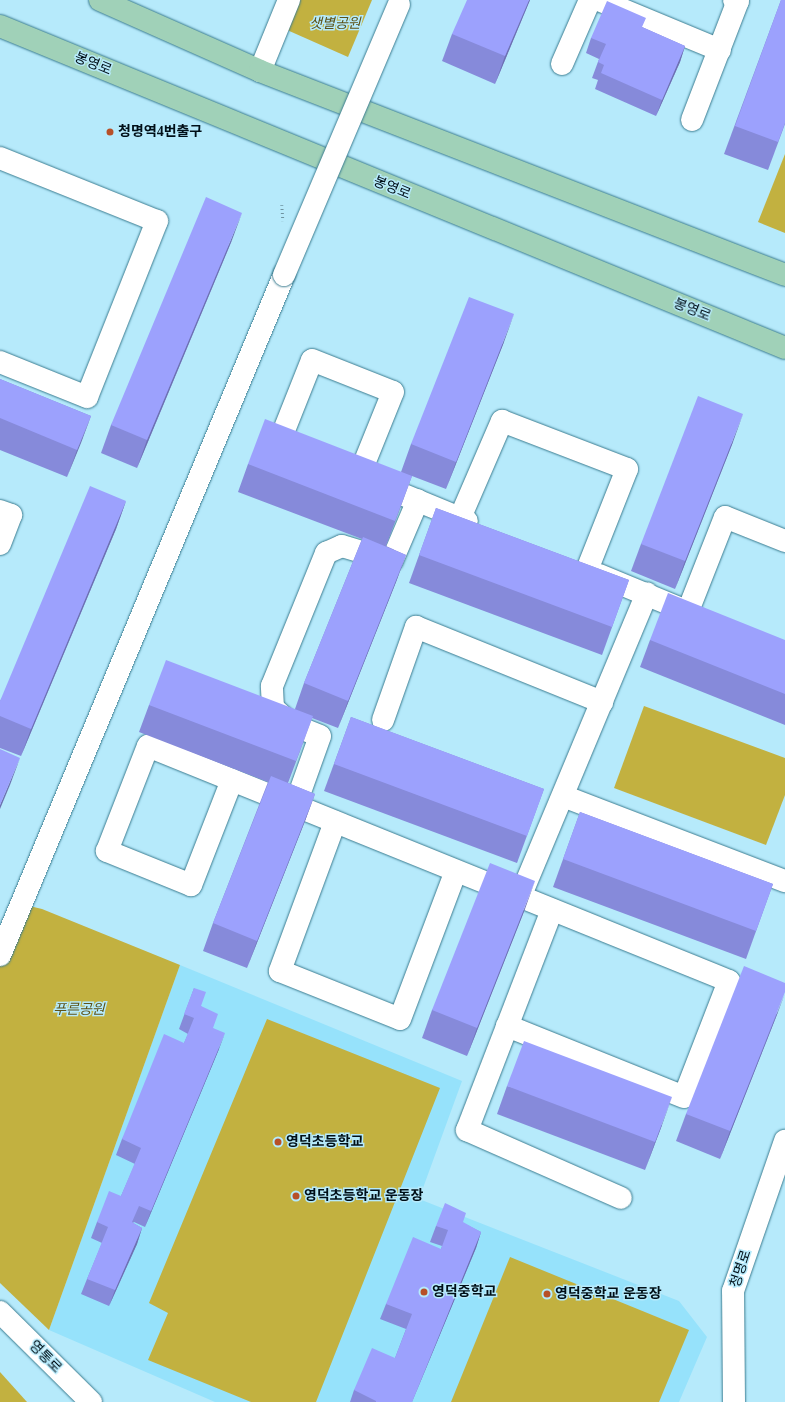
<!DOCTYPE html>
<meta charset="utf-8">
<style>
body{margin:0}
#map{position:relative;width:785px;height:1402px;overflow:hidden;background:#b6eafb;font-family:"Times New Roman","Noto Sans KR",serif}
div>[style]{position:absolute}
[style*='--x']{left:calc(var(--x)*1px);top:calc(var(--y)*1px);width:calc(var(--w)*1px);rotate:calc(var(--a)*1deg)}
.built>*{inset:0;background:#96e2fb}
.green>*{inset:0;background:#c2b140}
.path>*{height:2.5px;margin-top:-1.25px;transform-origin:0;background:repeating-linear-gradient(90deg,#6e93a0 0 1px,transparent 0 4px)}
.roads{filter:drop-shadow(0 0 1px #3b7c90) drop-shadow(0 0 1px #3b7c90)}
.minor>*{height:22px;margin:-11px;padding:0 11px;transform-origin:11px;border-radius:11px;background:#fff}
.major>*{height:22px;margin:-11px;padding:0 11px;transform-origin:11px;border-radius:11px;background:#a0d1b8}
.bridges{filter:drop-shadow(0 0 1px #3b7c90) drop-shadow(0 0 1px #3b7c90)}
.minor-bridge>*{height:22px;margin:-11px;padding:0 11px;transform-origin:11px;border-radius:11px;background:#fff}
.wall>*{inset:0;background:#868ada}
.shaded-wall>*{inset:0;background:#6d71b1}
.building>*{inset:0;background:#9ca1fd}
.dots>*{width:11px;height:11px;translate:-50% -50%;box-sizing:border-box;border:2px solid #b6eafb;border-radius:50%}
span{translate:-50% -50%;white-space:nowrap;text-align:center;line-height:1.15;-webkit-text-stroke:3px #b6eafb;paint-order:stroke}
.park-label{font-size:14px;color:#5c5217;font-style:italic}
.street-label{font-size:14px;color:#000f17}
.poi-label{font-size:14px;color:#000f17;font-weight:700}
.left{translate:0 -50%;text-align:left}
</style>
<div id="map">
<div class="built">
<i style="clip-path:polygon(180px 965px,462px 1081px,419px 1199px,679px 1301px,707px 1337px,679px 1402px,215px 1402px,49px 1330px)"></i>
</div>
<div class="green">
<i style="clip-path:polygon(287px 0,372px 0,348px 57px,278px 26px)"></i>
<i style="clip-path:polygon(785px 154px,785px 233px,758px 222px)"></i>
<i style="clip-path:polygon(644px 706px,785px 758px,785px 795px,766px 845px,614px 788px)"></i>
<i style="clip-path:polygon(21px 904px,42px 909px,180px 965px,49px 1330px,0 1283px,0 955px)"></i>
<i style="clip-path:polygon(267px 1019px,440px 1088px,316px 1402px,251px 1402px,148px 1360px,168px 1313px,149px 1303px)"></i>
<i style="clip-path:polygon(510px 1257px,689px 1330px,659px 1402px,451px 1402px)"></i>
<i style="clip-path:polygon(0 1372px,27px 1402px,0 1402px)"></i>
</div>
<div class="path">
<i style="--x:282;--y:205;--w:16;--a:86"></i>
</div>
<div class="roads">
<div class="minor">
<i style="--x:599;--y:0;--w:131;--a:22.5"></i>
<i style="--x:562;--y:64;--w:70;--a:-66.4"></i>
<i style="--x:260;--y:71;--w:77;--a:-67.8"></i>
<i style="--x:692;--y:120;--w:128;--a:-68.9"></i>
<i style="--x:738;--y:1;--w:4;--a:-166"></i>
<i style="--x:0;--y:158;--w:169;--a:21.9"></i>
<i style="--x:157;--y:221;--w:189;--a:111.7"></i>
<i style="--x:87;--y:397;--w:94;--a:-158.1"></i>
<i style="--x:290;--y:448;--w:12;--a:-156"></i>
<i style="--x:279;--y:443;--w:89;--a:-68.3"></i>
<i style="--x:312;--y:360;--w:87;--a:21.6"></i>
<i style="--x:393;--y:392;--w:91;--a:112"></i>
<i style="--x:377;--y:484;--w:97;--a:22.3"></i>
<i style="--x:0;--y:511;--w:12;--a:20"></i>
<i style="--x:11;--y:515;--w:31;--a:111"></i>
<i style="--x:460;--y:518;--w:106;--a:-66.6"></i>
<i style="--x:502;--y:421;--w:134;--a:21"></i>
<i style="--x:627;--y:469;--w:109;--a:111.6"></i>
<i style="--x:599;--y:575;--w:100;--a:22.4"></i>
<i style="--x:688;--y:611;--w:101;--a:-68.5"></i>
<i style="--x:725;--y:517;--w:65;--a:21.8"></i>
<i style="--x:383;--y:720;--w:99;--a:-70.5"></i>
<i style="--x:416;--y:627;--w:201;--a:22"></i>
<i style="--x:232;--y:780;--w:113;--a:111.3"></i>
<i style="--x:191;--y:885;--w:91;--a:-158"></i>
<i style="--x:107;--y:851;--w:113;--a:-68.7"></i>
<i style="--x:148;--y:746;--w:627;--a:22.02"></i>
<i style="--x:729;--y:981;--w:124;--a:111.2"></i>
<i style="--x:684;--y:1097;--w:191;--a:-158.1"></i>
<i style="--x:563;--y:796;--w:238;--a:21"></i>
<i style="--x:295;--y:806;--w:74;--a:-70.3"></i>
<i style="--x:320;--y:736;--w:31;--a:-158"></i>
<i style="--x:291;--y:724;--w:24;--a:-138"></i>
<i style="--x:273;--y:708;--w:22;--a:-93"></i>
<i style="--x:272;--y:686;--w:144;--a:-67.9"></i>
<i style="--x:326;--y:553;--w:17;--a:-24"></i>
<i style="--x:342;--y:546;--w:52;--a:16.7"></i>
<i style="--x:392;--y:561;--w:66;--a:-66.9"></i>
<i style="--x:335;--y:822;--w:159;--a:110.3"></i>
<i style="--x:280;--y:971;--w:129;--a:21.8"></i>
<i style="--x:400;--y:1019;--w:158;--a:-69.3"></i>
<i style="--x:520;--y:897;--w:329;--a:-67.3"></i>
<i style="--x:552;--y:910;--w:236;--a:111.1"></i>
<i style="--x:467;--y:1130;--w:168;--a:23.8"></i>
<i style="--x:0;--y:955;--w:737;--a:-67.33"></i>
<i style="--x:0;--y:1312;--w:128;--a:44.7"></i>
<i style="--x:734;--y:1402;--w:111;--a:-90.5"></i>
<i style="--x:733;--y:1291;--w:159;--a:-70.9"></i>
</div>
<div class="major">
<i style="--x:100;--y:0;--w:175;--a:23.9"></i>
<i style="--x:260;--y:71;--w:563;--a:21.23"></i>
<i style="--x:0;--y:26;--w:848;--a:22.3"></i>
</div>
</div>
<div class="bridges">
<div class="minor-bridge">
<i style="--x:284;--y:275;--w:294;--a:-67"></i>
</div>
</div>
<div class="wall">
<i style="clip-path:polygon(530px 0,495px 84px,442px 61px,452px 34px)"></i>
<i style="clip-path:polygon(781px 0,785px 124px,768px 170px,724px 154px)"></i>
<i style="clip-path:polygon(642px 27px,685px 46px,680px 62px,656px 116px,595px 89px,598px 80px,592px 78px,599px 59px,586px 53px,591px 38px)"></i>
<i style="clip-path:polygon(232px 240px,137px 468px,101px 453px,111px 425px)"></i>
<i style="clip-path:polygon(504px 342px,446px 489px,412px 476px,386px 546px,406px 555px,396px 582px,338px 728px,312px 718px,288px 783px,315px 794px,305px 821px,247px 968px,203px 951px,213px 923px,268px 782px,139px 732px,149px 705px,295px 709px,304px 683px,362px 539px,238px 492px,248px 464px,401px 472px,411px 444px)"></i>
<i style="clip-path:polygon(0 379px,91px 416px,67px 477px,0 450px)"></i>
<i style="clip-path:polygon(733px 442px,675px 589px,631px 571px,641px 544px)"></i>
<i style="clip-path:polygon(126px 501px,116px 529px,21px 756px,0 748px,0 701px)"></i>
<i style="clip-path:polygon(436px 508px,629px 580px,602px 655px,409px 583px)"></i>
<i style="clip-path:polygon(650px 640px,785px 640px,785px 725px,640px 667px)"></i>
<i style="clip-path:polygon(351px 717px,544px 789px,517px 863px,324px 791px)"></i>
<i style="clip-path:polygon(580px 812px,773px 884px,746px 959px,553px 887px)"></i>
<i style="clip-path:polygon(525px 909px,467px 1056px,422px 1038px,432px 1010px)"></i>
<i style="clip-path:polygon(194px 988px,201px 1006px,213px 1028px,219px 1049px,145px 1227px,134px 1222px,133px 1223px,142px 1228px,137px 1244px,109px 1306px,81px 1294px,87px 1279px,102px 1243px,91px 1238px,97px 1222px,121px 1196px,135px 1164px,116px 1155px,122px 1139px,184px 1043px,188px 1034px,179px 1029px)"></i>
<i style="clip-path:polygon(778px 1012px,720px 1159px,676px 1141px,686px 1114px)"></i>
<i style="clip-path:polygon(507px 1086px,662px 1125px,645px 1170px,497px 1114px)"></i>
<i style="clip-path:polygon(463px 1223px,481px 1232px,476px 1248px,412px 1402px,350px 1402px,354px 1390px,395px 1358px,406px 1329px,380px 1319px,386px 1304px,441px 1249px,442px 1246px,430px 1242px,436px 1226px)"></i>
</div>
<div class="shaded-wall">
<i style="clip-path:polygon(529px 0,530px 0,495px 84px,505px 56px)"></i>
<i style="clip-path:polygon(685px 46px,680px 62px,656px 116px,662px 100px)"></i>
<i style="clip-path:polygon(242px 213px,232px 240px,137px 468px,147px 440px)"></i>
<i style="clip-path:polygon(514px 314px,504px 342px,446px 489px,456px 462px)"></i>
<i style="clip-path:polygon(743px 414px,733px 442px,675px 589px,685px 561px)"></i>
<i style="clip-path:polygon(91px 416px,81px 443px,67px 477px,77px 450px)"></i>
<i style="clip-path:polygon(412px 476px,402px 503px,385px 548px,395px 521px)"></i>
<i style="clip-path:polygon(126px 501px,116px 529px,21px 756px,31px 729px)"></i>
<i style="clip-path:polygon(406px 555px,396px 582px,338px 728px,348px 701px)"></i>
<i style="clip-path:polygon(313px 716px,303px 743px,286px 788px,296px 761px)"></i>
<i style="clip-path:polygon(20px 758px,10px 785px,0 809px,0 805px)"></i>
<i style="clip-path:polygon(315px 794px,305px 821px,247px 968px,257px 941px)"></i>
<i style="clip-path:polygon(535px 881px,525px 909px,467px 1056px,477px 1028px)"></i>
<i style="clip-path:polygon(785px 993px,778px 1012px,720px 1159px,730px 1131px)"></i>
<i style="clip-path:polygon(225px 1033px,219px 1049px,145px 1227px,151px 1211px)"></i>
<i style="clip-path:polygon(672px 1097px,662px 1125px,645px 1170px,655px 1142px)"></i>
<i style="clip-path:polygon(142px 1228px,137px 1244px,109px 1306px,115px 1290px)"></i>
<i style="clip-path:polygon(481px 1232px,476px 1248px,412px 1402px)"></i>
</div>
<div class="building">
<i style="clip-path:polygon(467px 0,529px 0,505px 56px,452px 34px)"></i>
<i style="clip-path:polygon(781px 0,785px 0,785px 123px,778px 142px,735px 126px)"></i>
<i style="clip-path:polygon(607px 1px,646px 18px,642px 27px,685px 46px,662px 100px,601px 73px,604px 65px,598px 62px,606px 44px,591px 38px)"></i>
<i style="clip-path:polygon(206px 197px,242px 213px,147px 440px,111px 425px)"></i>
<i style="clip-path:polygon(469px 297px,514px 314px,456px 462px,411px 444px)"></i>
<i style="clip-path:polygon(0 379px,91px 416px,77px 450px,0 418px)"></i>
<i style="clip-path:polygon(698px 396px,743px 414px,685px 561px,641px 544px)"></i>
<i style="clip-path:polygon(265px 419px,412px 476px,395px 521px,248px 464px)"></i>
<i style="clip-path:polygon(90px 486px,126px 501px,31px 729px,0 716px,0 701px)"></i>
<i style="clip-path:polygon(436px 508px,629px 580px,612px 627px,419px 555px)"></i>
<i style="clip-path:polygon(363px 537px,406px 555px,348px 701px,304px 683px)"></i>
<i style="clip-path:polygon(668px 593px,785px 640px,785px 694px,650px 640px)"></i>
<i style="clip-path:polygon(166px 660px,313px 716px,296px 761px,149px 705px)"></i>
<i style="clip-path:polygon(351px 717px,544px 789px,527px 836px,334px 764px)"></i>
<i style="clip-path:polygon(0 749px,20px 758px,0 805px)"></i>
<i style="clip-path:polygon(271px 776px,315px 794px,257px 941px,213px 923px)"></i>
<i style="clip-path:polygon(580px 812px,773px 884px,756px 931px,563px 859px)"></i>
<i style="clip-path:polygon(490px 863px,535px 881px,477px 1028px,432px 1010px)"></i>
<i style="clip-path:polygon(744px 966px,785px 983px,785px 992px,730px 1131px,686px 1114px)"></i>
<i style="clip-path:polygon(194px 988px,206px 992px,201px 1006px,218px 1014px,213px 1028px,225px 1033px,151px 1211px,139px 1206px,132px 1222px,142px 1228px,115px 1290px,87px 1279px,108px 1227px,97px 1222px,109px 1191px,121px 1196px,141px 1148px,122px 1139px,164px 1034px,184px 1043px,194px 1018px,184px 1014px)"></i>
<i style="clip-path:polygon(524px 1041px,672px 1097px,655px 1142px,507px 1086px)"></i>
<i style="clip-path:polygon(445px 1203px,466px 1213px,463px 1222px,481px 1232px,412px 1402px,376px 1402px,376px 1401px,354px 1390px,372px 1348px,395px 1358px,412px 1314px,386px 1304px,413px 1237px,441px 1249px,448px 1230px,436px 1226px)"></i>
</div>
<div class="dots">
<i style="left:110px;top:132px;background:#b75028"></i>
<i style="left:278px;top:1142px;background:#b75028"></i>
<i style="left:296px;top:1196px;background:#b75028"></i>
<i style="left:424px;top:1292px;background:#b75028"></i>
<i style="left:547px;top:1294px;background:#b75028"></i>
</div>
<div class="park-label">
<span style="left:335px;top:24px">샛별공원</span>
<span style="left:79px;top:1010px">푸른공원</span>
</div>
<div class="street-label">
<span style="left:93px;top:64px;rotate:22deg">봉영로</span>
<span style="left:392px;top:188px;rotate:22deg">봉영로</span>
<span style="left:692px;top:310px;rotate:22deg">봉영로</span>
<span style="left:741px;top:1269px;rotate:-72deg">청명로</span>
<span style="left:45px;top:1357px;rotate:45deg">영통로</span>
</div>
<div class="poi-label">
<span class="left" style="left:118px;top:132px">청명역4번출구</span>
<span class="left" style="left:286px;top:1142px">영덕초등학교</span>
<span class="left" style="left:304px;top:1196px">영덕초등학교 운동장</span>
<span class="left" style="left:432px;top:1292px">영덕중학교</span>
<span class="left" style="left:555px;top:1294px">영덕중학교 운동장</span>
</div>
</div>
